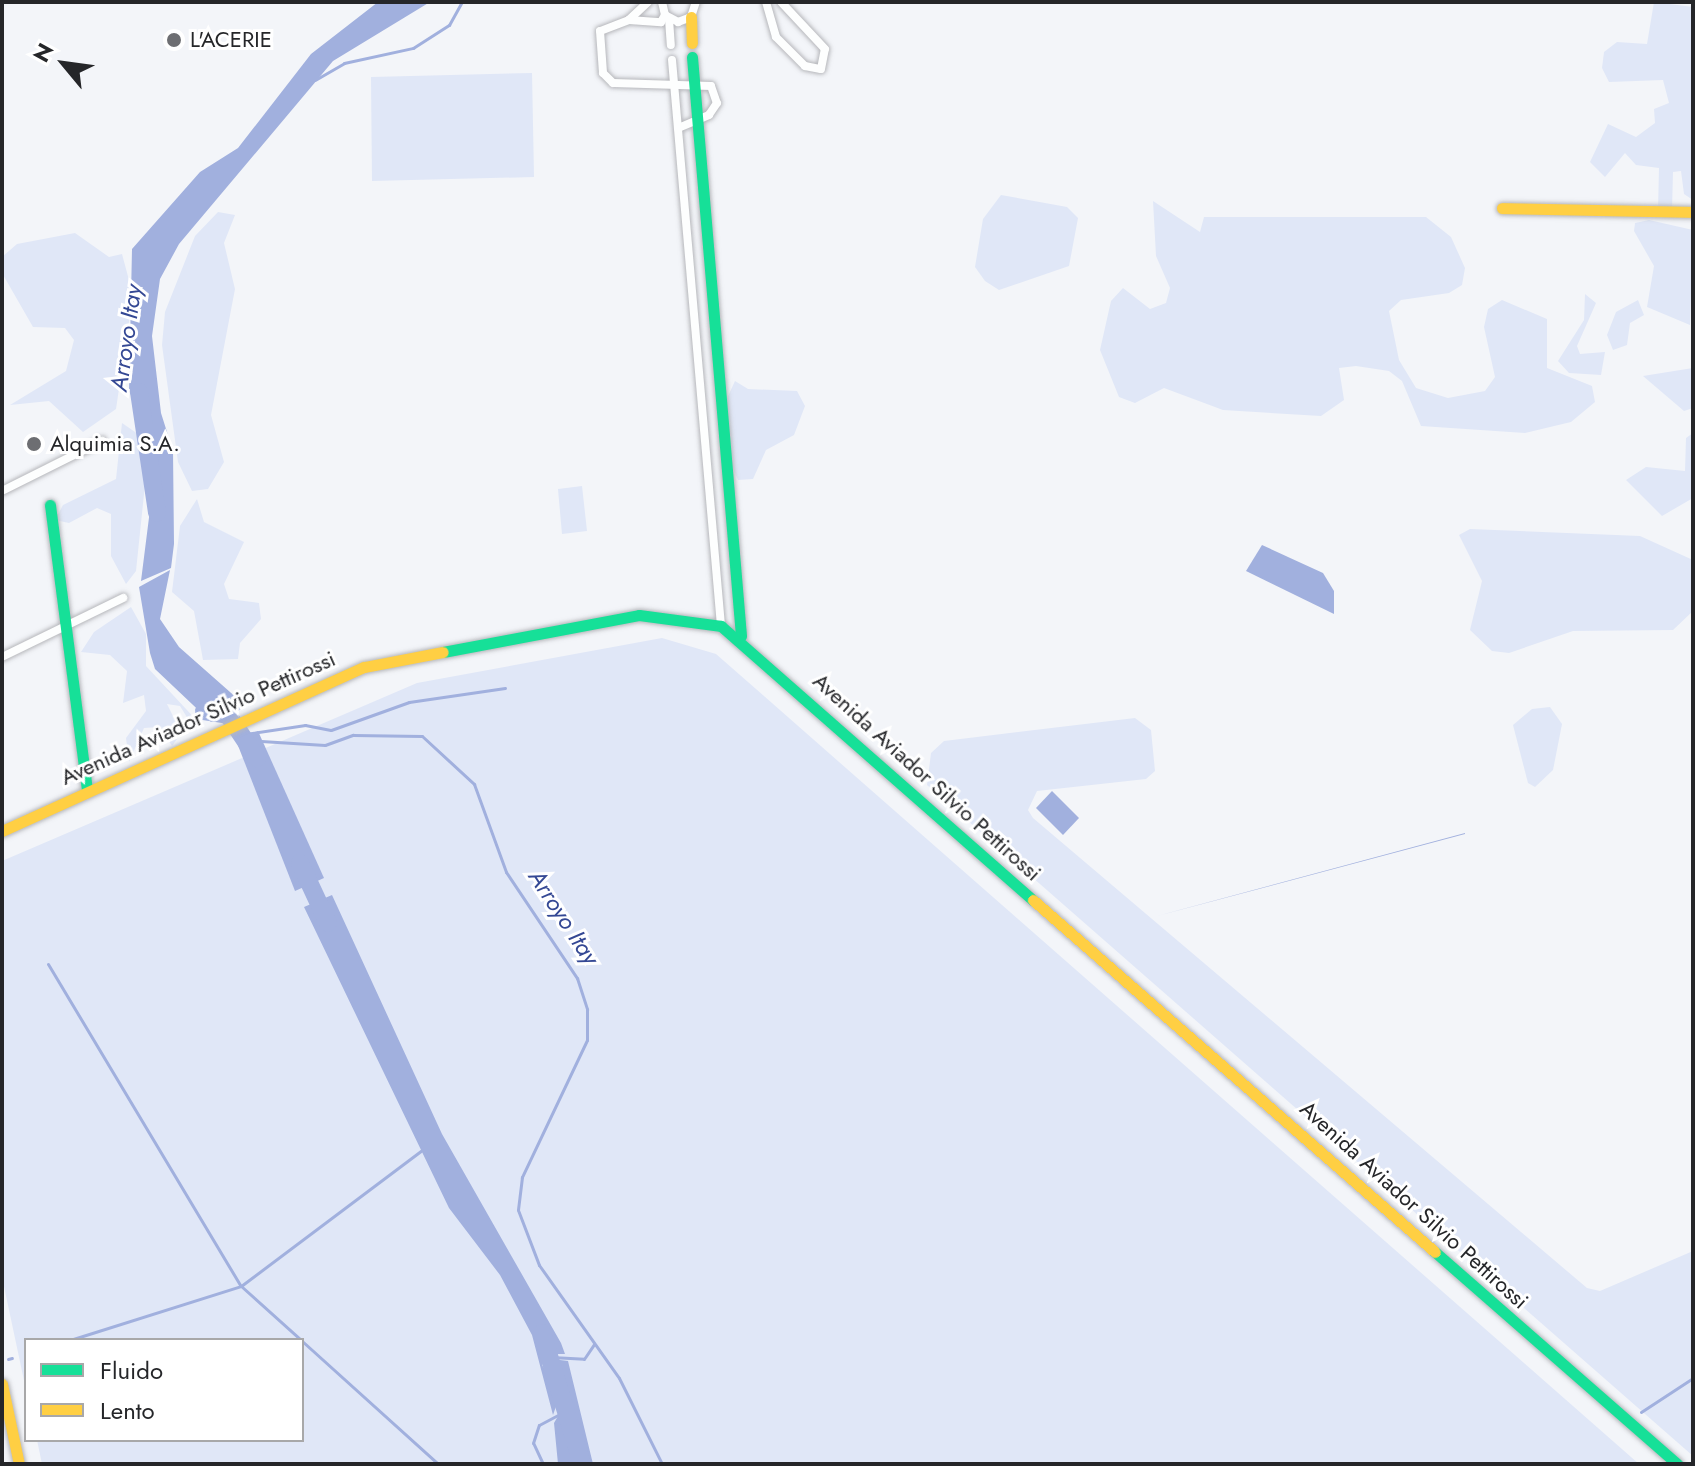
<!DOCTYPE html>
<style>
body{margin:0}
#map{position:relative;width:1695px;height:1466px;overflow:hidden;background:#f3f5f9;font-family:Jost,sans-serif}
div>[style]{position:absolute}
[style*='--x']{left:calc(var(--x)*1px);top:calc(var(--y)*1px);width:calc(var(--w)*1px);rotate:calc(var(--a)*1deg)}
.green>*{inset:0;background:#e0e7f7}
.water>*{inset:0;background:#a1b0de}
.stream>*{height:3px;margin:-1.5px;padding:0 1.5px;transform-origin:1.5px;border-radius:1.5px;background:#a1b0de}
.river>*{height:18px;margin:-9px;padding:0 9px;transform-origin:9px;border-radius:9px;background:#a1b0de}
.roads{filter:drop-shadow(0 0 2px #b6b7bb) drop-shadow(0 0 2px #b6b7bb)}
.street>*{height:8px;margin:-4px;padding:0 4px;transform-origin:4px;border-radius:4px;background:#fdfefe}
.fast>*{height:11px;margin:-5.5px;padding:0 5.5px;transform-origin:5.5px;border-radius:5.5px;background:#16e098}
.slow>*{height:11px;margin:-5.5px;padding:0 5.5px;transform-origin:5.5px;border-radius:5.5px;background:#ffcf43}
.dots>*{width:22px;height:22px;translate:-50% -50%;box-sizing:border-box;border:4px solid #fff;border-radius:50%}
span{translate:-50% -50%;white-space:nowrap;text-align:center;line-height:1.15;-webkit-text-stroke:6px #fff;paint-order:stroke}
.poi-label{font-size:22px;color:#252629}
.left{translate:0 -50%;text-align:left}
.street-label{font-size:22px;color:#252629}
.water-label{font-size:24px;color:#344894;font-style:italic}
.frame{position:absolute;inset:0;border:4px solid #252629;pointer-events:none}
.legend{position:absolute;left:24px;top:1338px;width:280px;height:104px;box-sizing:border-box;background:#fff;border:2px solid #a8a8a9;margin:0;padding:10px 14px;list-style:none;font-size:24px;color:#252629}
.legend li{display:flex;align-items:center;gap:16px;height:40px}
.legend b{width:40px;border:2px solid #a8a8a9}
.north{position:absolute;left:24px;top:24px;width:80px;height:80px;-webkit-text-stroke:6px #fff;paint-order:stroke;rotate:299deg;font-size:22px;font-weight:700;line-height:32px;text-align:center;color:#252629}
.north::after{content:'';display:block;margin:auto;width:28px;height:36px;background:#252629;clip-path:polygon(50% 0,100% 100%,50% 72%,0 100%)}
</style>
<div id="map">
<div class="green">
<i style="clip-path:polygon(1654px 2px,1693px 7px,1693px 200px,1684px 194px,1681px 171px,1673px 172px,1672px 210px,1658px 210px,1659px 168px,1636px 165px,1625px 153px,1605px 177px,1590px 162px,1608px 124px,1636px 137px,1655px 123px,1654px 109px,1669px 103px,1663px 80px,1609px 82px,1602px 68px,1604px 52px,1617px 42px,1647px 44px)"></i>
<i style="clip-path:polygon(532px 73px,534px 177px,372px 181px,371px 77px)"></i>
<i style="clip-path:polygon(1001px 195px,1067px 207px,1078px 218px,1069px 266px,999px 290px,985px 281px,975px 267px,983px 219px)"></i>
<i style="clip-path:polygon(1153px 201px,1200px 232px,1204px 217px,1426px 217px,1451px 237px,1465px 268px,1462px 285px,1449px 293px,1401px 300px,1389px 311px,1399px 360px,1416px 388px,1448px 398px,1485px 391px,1495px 377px,1484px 327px,1488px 309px,1502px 300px,1547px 319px,1547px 368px,1592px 386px,1595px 402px,1571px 422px,1525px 433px,1421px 426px,1402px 381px,1389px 371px,1356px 366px,1339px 368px,1344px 400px,1321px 416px,1223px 410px,1164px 388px,1135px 403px,1119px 397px,1100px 350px,1111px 301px,1123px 288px,1150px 309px,1166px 303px,1170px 288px,1156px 256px)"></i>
<i style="clip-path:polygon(218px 212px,235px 215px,224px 243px,235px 289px,211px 415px,224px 462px,208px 489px,192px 491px,178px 462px,162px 345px,165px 312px,195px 236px)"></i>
<i style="clip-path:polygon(1649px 220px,1693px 230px,1690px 325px,1647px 307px,1654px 266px,1634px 231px,1635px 223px)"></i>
<i style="clip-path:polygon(75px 233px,109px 257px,122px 254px,133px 295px,116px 409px,83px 432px,49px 401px,10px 405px,66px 371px,74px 340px,65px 328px,33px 327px,2px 273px,2px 257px,17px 244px)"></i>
<i style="clip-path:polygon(1585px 294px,1596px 303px,1577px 346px,1580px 354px,1605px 352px,1601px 375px,1569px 373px,1558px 361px,1584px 320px)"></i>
<i style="clip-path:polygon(1638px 300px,1644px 315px,1630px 323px,1627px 345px,1613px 350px,1607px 335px,1616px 312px)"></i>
<i style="clip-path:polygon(1693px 368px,1693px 408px,1684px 411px,1643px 376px)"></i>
<i style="clip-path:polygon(735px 381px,748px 389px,797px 391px,805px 406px,794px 435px,766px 450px,753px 479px,738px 480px,731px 464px,724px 405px)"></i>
<i style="clip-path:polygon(122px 423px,138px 434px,146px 475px,136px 571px,126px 584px,111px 556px,111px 514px,97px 508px,69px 523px,55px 520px,63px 505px,116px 479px)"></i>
<i style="clip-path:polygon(1693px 433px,1693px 498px,1662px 516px,1626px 480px,1646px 467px,1685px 471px,1686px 438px)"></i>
<i style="clip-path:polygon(582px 486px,587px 531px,562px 534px,558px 489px)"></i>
<i style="clip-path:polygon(197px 499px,204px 522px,244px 542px,224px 584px,229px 599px,259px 603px,261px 619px,240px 643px,238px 659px,203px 660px,194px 611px,172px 592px,180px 526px)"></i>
<i style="clip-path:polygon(1470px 529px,1640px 536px,1693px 560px,1693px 611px,1673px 630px,1573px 631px,1509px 653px,1492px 651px,1470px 630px,1482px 581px,1459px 535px)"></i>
<i style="clip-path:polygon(131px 607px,146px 634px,146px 666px,200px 724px,193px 727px,180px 706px,167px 704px,181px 732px,177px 739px,172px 746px,160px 727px,144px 728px,129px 762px,126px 738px,146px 711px,144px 695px,123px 703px,127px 671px,110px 655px,81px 652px,94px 632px)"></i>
<i style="clip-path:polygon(662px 638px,716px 654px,1639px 1464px,42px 1464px,37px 1440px,302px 1440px,302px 1340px,26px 1340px,26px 1390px,2px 1277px,2px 861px,417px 683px)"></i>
<i style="clip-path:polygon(1550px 707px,1562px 724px,1553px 770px,1535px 787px,1528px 783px,1513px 725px,1532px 709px)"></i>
<i style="clip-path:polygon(1135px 718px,1151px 730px,1155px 771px,1146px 779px,1037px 791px,1028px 810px,1033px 818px,1587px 1288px,1600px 1291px,1693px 1251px,1693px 1456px,927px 785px,931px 753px,944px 741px)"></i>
</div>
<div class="water">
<i style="clip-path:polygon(378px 2px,430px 2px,333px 61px,179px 244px,160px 279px,152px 336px,161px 413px,173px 451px,174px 544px,171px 568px,141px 581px,155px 470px,151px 435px,129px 391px,132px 249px,200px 172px,238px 148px,311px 54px)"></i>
<i style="clip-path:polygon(1262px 545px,1323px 573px,1334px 591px,1334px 614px,1246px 571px)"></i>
<i style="clip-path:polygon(170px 570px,160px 619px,179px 647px,247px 707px,211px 722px,155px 669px,150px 653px,139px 587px)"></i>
<i style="clip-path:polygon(258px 731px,324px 878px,295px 891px,237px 743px)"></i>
<i style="clip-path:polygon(1052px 791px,1079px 818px,1063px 835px,1036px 808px)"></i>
<i style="clip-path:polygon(1465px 833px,1465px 834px,1157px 916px)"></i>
<i style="clip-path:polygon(332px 895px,442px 1134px,561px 1343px,565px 1354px,549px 1354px,542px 1365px,560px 1395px,553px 1415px,532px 1335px,500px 1275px,449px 1208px,304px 907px)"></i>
<i style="clip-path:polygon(552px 1359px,568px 1361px,593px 1464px,558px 1464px,554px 1423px,568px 1399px,548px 1369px)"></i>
</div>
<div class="stream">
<i style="--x:315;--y:80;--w:34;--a:-30"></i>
<i style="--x:344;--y:63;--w:71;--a:-12.3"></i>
<i style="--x:413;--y:48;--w:43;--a:-32.6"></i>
<i style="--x:449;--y:25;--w:26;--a:-61"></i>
<i style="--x:245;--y:734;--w:61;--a:-8.5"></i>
<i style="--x:305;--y:725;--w:26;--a:11"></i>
<i style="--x:331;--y:730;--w:83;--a:-19.7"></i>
<i style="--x:409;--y:702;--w:97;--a:-8.3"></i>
<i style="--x:261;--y:741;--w:64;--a:3.6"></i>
<i style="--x:325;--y:745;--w:30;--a:-20"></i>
<i style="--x:353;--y:735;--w:69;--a:0.8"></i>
<i style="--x:422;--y:736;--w:71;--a:42.7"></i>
<i style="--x:474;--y:784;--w:94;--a:70"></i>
<i style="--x:506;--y:872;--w:128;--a:56.2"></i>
<i style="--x:577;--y:978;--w:33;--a:72"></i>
<i style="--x:587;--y:1009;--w:31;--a:90"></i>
<i style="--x:587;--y:1040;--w:152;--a:115.4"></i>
<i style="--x:522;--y:1177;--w:33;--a:97"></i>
<i style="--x:518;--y:1210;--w:59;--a:69.1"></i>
<i style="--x:539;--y:1265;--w:138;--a:54.7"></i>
<i style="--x:619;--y:1378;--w:96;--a:63.4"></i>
<i style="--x:48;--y:964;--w:375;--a:59.1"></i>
<i style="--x:241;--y:1286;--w:226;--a:-36.9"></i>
<i style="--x:70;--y:1340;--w:179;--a:-17.5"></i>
<i style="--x:241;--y:1286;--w:81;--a:42"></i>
<i style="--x:302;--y:1341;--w:183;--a:42.1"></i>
<i style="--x:8;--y:1359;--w:4;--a:-14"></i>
<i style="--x:1641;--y:1412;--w:62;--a:-33.2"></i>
<i style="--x:543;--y:1464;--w:23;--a:-115"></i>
<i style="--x:533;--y:1443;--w:19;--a:-72"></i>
<i style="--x:539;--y:1425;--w:24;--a:-28"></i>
<i style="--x:560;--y:1414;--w:24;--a:-83"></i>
<i style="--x:563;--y:1390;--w:28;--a:-132"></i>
<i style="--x:544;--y:1369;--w:14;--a:-60"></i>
<i style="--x:551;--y:1357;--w:33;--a:3"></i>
<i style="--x:584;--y:1359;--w:18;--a:-56"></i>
</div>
<div class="river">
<i style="--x:139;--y:392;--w:122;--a:81.5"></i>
<i style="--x:204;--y:711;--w:24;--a:9"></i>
<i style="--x:228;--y:715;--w:52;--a:56"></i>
<i style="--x:300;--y:863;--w:66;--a:65"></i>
<i style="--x:542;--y:1333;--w:137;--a:73"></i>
</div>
<div class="roads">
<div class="street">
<i style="--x:648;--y:2;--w:26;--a:137"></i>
<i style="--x:629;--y:20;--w:31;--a:159"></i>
<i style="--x:600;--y:31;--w:42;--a:85.9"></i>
<i style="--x:603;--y:73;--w:14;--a:45"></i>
<i style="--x:613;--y:83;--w:98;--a:1.8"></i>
<i style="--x:711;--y:86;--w:18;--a:71"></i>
<i style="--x:717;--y:103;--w:14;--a:124"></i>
<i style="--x:709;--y:115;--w:33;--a:157"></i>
<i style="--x:662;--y:2;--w:13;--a:77"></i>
<i style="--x:665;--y:15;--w:15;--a:28"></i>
<i style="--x:678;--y:22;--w:14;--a:-21"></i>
<i style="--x:691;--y:17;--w:16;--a:-72"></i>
<i style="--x:766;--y:2;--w:36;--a:74"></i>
<i style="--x:776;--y:37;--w:41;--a:45"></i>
<i style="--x:805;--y:66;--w:16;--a:11"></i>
<i style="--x:821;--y:69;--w:20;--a:-79"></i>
<i style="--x:825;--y:49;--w:64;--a:-133.1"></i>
<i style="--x:669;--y:19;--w:26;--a:86"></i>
<i style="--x:629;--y:20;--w:32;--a:4"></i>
<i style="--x:661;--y:22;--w:8;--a:-60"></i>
<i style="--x:672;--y:60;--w:568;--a:85.05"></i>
<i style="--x:2;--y:491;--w:112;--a:-26.6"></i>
<i style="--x:2;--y:657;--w:135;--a:-26"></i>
</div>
<div class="fast">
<i style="--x:692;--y:57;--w:581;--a:85.16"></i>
<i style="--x:50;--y:505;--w:286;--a:82.6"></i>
<i style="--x:443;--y:652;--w:199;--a:-10.7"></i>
<i style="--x:639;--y:615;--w:83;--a:7.6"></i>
<i style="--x:721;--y:626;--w:415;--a:41.3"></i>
<i style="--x:1435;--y:1252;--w:322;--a:41.2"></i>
</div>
<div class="slow">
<i style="--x:691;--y:17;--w:26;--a:88"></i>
<i style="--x:1502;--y:208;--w:191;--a:1.2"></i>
<i style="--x:2;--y:831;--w:397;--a:-24.4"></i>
<i style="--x:364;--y:667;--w:80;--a:-10.8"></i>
<i style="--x:1033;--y:900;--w:534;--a:41.21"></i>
<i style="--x:2;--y:1384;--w:82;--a:78"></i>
</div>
</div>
<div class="dots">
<i style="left:174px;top:40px;background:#6d6e72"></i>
<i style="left:34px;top:444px;background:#6d6e72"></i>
</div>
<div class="poi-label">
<span class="left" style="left:190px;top:40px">L'ACERIE</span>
<span class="left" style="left:50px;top:444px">Alquimia S.A.</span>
</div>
<div class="street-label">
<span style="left:198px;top:718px;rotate:-24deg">Avenida Aviador Silvio Pettirossi</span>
<span style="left:927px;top:777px;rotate:42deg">Avenida Aviador Silvio Pettirossi</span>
<span style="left:1414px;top:1205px;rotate:42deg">Avenida Aviador Silvio Pettirossi</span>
</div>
<div class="water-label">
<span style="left:126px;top:338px;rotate:-82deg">Arroyo Itay</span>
<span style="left:564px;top:917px;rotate:57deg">Arroyo Itay</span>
</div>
<div class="frame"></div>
<ul class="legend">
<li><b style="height:10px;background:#16e098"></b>Fluido</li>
<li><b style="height:10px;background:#ffcf43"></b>Lento</li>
</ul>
<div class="north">N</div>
</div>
